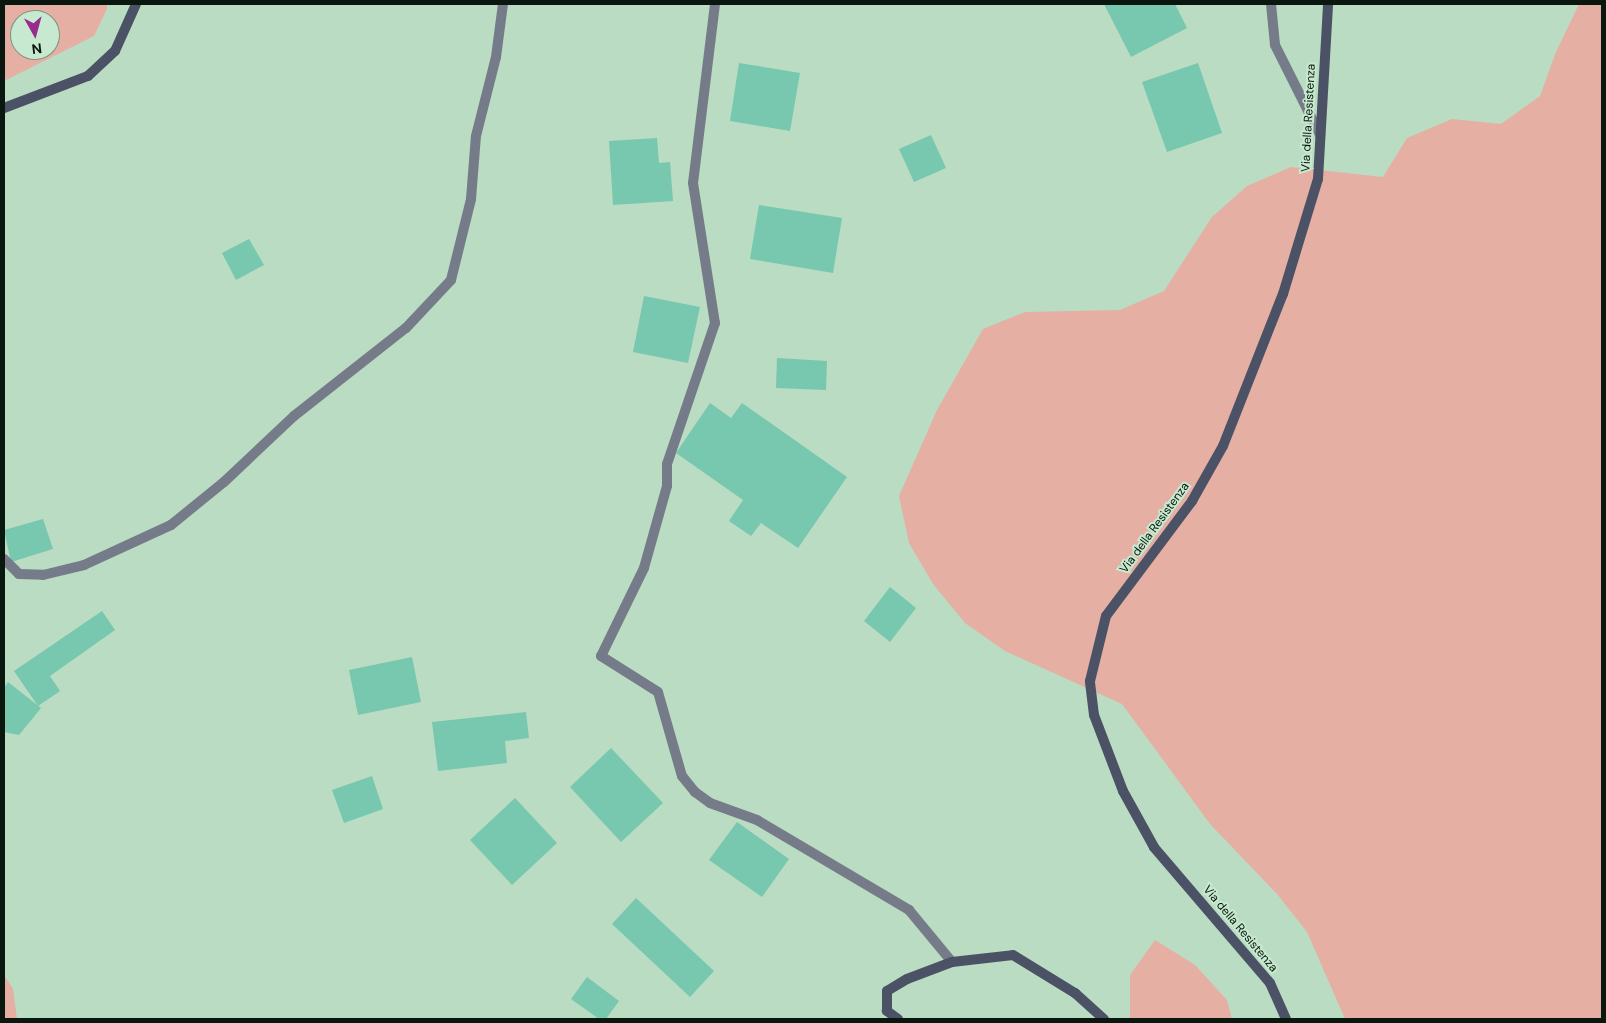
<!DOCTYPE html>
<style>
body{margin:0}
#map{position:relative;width:1606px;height:1023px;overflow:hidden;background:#badcc2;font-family:"DM Sans",sans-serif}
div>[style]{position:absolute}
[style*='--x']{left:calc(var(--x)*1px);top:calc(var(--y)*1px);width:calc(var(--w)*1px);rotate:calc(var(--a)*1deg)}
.green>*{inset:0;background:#e6afa3}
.building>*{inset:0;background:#78c7af}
.street>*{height:10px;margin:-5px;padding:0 5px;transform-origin:5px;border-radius:5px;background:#767b89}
.secondary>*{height:10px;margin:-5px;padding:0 5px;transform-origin:5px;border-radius:5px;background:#4c5266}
span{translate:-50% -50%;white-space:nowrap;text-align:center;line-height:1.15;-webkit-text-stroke:4px #c7e9cf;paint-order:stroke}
.street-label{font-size:12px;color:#0a170e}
.frame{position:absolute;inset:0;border:5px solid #0a170e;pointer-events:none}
.north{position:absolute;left:10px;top:10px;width:50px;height:50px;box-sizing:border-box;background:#c7e9cf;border:1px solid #7b9582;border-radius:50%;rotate:173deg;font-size:14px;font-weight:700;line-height:20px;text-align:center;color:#0a170e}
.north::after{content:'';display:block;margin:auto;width:18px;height:22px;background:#982b8c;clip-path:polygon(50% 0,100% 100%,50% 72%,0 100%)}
</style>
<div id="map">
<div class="green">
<i style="clip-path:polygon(evenodd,4px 4px,107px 4px,107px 9px,94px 36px,4px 81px,4px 4px,20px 20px,50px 20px,50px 50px,20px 50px,20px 20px)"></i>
<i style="clip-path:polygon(1579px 4px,1602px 4px,1602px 1019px,1345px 1019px,1307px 932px,1277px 894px,1210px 824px,1122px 704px,1005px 651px,965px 623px,933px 584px,909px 543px,899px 496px,937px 410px,983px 329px,1025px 312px,1120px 310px,1164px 291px,1212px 217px,1247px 186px,1291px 167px,1383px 177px,1407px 138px,1452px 119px,1501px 124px,1540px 96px,1556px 52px)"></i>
<i style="clip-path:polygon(1155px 940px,1195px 965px,1227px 1000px,1232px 1019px,1130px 1019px,1130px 975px)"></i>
<i style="clip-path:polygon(4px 975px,13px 989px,17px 1019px,4px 1019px)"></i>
</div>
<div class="building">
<i style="clip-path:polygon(1104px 4px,1175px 4px,1187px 28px,1131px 57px)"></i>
<i style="clip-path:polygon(739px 63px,800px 73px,790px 131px,730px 121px)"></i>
<i style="clip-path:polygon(1198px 63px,1222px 133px,1167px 152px,1142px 82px)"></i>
<i style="clip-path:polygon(931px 135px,946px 168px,914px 182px,899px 149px)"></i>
<i style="clip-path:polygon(657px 138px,659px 163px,670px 162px,673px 201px,613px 205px,609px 141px)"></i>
<i style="clip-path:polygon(759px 205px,842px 218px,833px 273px,750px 259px)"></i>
<i style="clip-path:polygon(249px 239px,264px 265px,236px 280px,222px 253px)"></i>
<i style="clip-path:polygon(644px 296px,700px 307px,688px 363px,633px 352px)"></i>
<i style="clip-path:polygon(777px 358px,827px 361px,826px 390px,776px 388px)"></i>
<i style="clip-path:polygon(710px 403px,731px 418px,742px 403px,847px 477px,798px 548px,761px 523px,751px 536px,729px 521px,743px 500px,676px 453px)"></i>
<i style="clip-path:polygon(43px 519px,53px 549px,11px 562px,4px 530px)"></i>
<i style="clip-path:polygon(890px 587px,916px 608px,890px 642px,864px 621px)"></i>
<i style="clip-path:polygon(102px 611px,115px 630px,50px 676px,60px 691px,38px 706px,14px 671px)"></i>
<i style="clip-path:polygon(412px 657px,421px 702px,358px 715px,349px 670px)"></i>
<i style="clip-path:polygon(8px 682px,41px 708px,19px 735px,4px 732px,4px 688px)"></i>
<i style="clip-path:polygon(526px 712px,529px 738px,505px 741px,507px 763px,438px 771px,432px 722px)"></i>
<i style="clip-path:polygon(611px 748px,663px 803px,621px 842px,570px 787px)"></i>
<i style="clip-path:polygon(372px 776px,383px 809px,344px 823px,332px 790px)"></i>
<i style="clip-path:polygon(515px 798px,557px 843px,512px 885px,470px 840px)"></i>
<i style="clip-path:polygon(737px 822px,789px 859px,762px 897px,709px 860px)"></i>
<i style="clip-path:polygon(636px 898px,714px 971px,690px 997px,612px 924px)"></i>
<i style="clip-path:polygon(587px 977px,619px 1001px,606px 1019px,599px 1019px,571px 999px)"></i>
</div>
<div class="street">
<i style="--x:715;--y:4;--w:180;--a:97"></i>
<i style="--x:693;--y:183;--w:142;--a:81.1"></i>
<i style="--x:715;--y:323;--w:149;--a:108.8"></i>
<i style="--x:667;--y:464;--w:22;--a:90"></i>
<i style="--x:667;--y:486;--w:85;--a:105.7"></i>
<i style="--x:644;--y:568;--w:98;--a:116"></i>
<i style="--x:601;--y:656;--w:67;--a:32.3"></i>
<i style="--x:658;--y:692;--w:87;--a:74.1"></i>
<i style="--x:682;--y:776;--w:21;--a:51"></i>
<i style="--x:695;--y:792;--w:19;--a:36"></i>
<i style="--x:710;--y:803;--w:50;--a:19.9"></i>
<i style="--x:757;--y:820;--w:177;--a:30.6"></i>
<i style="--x:909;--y:910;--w:67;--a:50.4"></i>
<i style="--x:1271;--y:4;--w:41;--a:84.4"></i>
<i style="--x:1275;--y:45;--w:101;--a:63.4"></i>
<i style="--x:4;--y:559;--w:21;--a:45"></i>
<i style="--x:19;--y:574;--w:24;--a:2"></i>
<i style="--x:43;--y:575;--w:42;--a:-13.7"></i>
<i style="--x:84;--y:565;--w:96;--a:-24.7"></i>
<i style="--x:171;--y:525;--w:68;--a:-39.1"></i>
<i style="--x:224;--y:482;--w:96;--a:-43.3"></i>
<i style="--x:294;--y:416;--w:142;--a:-38.2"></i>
<i style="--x:406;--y:328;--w:66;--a:-46.8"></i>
<i style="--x:451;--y:280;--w:83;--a:-76.1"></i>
<i style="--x:471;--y:199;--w:63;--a:-85.5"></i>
<i style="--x:476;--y:136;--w:81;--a:-75.8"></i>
<i style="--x:496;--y:57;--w:53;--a:-82.5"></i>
</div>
<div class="secondary">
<i style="--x:4;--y:108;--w:90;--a:-20.9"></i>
<i style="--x:88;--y:76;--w:37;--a:-43"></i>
<i style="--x:115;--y:51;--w:51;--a:-65.9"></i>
<i style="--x:898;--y:1019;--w:14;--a:-144"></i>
<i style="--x:887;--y:1011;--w:20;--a:-90"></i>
<i style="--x:887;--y:991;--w:23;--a:-31"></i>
<i style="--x:907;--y:979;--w:48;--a:-20.7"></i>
<i style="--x:952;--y:962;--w:61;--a:-6.5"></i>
<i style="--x:1013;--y:955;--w:73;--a:31.5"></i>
<i style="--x:1075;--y:993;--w:39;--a:42"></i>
<i style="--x:1286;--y:1019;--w:39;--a:-114"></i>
<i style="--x:1270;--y:983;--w:179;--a:-130.5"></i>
<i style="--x:1154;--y:847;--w:64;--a:-119"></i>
<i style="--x:1123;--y:791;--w:81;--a:-110.9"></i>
<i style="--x:1094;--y:715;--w:34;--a:-97"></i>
<i style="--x:1090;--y:681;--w:67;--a:-76.2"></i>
<i style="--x:1106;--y:616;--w:144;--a:-53.2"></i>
<i style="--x:1192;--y:501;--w:63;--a:-60.6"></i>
<i style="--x:1223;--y:446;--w:163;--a:-68.5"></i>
<i style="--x:1283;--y:294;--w:120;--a:-73.1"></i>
<i style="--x:1318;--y:179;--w:175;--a:-86.7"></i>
</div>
<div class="street-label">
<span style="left:1309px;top:118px;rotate:-87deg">Via della Resistenza</span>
<span style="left:1155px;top:528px;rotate:-54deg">Via della Resistenza</span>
<span style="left:1240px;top:929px;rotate:50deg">Via della Resistenza</span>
</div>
<div class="frame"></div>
<div class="north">N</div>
</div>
